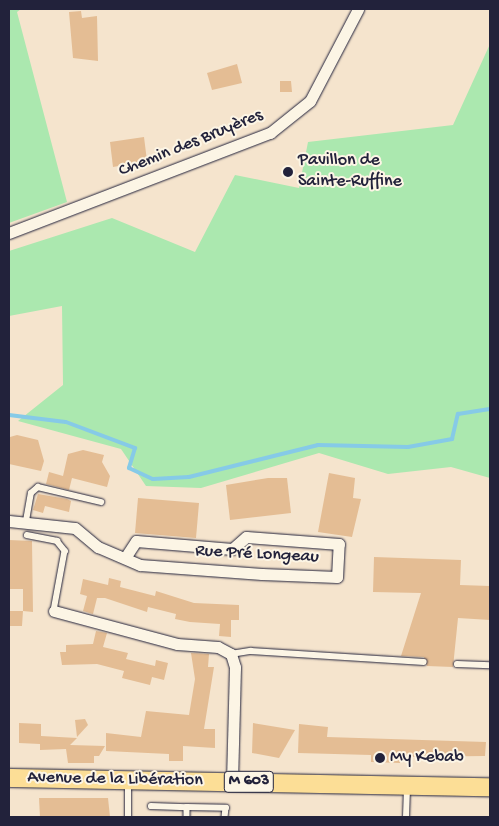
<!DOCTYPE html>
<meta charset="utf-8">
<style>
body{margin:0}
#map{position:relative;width:499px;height:826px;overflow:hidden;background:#f5e4cd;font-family:"Gochi Hand",sans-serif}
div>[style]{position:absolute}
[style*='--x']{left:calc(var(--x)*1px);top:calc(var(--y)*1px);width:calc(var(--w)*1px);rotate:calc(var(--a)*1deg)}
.green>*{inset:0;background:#abe8af}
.stream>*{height:4px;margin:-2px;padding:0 2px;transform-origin:2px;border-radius:2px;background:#86cae7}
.building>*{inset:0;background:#e4bd94}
.roads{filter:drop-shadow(0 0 1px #22223b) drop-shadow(0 0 1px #22223b)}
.lane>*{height:5.5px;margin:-2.75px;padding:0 2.75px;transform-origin:2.75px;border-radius:2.75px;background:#fcf5e5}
.street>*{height:11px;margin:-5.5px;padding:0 5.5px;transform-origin:5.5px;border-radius:5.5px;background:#fcf5e5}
.primary>*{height:18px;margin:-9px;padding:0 9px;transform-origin:9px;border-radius:9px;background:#fcde96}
.dots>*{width:14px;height:14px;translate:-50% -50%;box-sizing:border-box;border:2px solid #fcf5e5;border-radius:50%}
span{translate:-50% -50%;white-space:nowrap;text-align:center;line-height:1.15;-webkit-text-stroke:4px #fcf5e5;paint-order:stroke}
.shield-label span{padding:1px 4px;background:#fcf5e5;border:1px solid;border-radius:4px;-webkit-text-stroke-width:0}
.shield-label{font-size:16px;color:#22223b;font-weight:700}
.street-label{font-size:18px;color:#22223b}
.poi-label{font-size:18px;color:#22223b}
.left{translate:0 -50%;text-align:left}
.frame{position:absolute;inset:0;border:10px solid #22223b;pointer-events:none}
</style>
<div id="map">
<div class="green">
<i style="clip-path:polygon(9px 9px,21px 9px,17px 12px,67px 202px,9px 223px)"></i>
<i style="clip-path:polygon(490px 44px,490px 478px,451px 467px,388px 474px,319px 453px,201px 488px,146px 486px,121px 449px,18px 421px,63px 385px,62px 306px,9px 316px,9px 251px,112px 218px,195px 252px,235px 175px,299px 188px,308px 142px,453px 125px)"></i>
</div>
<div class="stream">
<i style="--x:9;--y:415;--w:57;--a:7"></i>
<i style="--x:66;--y:422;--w:74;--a:20.6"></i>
<i style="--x:135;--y:448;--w:21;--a:107"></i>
<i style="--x:129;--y:468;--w:26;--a:25"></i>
<i style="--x:153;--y:479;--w:36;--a:-3"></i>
<i style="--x:189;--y:477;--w:133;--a:-13.9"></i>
<i style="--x:318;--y:445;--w:90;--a:1.3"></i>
<i style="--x:408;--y:447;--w:45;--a:-10.3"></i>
<i style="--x:452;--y:439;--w:26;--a:-77"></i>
<i style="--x:458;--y:414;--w:32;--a:-9"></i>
</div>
<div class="building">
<i style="clip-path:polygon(81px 11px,82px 18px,97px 16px,98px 61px,73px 58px,69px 12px)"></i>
<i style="clip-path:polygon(237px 64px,242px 83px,212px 90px,207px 73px)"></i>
<i style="clip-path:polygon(280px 81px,291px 81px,292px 92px,280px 92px)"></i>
<i style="clip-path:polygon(144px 137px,147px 161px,113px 167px,110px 142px)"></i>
<i style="clip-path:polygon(17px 435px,38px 440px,44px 461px,41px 471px,9px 464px,10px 437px)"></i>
<i style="clip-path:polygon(83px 450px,104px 455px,102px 462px,110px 476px,107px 487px,72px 478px,69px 490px,46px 484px,49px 472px,63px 476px,68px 454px)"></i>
<i style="clip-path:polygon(329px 473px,355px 478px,353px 498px,361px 499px,352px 537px,318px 532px)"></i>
<i style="clip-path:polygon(268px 478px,287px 478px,291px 513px,230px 520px,226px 485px)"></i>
<i style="clip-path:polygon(38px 494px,67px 499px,71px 501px,69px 512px,45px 506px,43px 513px,33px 510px)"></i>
<i style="clip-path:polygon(138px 498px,199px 503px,196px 538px,135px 533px)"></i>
<i style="clip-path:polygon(9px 540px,32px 541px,33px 612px,23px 611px,22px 626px,10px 626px,10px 611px,23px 611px,23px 589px,9px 589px)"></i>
<i style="clip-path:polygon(374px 557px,461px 560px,460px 585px,490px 586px,490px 620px,458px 618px,453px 667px,427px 666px,424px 657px,401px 656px,421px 593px,373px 592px)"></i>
<i style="clip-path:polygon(109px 578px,121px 581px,120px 587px,155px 596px,156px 591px,194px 603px,239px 605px,239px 620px,231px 620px,231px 637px,219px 636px,220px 624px,190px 622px,175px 619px,176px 614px,148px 607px,147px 612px,105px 598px,97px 598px,93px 614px,83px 611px,87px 596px,80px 594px,83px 579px,108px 585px)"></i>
<i style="clip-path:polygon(96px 631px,107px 633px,103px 647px,128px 653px,126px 659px,155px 666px,156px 660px,168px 663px,164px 680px,152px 677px,150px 685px,122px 678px,124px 671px,97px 664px,62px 665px,60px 652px,66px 652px,66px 645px,93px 644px)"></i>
<i style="clip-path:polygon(191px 653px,209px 654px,208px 667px,214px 667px,204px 729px,215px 729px,215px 748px,183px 746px,183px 761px,169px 761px,169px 754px,106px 751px,106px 733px,141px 737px,146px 711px,189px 715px,195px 679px)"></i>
<i style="clip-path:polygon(85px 719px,88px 725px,77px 737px,75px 720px)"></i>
<i style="clip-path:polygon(19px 723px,41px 724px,41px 736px,77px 738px,70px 745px,105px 746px,99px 756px,94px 756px,94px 763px,68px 763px,66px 749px,40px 750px,40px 744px,19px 743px)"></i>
<i style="clip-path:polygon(253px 723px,295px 730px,279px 758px,252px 753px)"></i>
<i style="clip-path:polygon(299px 724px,328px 727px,327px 737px,486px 742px,485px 756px,401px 757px,400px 763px,371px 762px,371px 755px,298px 753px)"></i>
<i style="clip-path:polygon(39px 798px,108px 798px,110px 817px,40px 817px)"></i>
</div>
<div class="roads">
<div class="lane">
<i style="--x:26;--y:521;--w:28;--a:-80"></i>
<i style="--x:31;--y:493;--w:9;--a:-41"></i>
<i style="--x:38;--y:487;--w:65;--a:13.4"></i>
<i style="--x:27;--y:535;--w:31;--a:11"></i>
<i style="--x:57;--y:541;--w:13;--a:51"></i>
<i style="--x:65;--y:551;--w:61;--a:100.4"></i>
<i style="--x:231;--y:654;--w:20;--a:-9"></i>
<i style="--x:251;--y:651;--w:173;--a:3.6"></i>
<i style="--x:457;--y:664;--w:33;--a:2"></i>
<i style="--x:151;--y:806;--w:36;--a:2"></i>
<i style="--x:187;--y:807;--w:10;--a:90"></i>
<i style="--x:187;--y:807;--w:39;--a:1"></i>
<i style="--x:226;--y:808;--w:9;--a:96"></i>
<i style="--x:128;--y:817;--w:35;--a:-90"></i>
<i style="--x:406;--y:817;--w:30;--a:-88"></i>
</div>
<div class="street">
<i style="--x:9;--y:233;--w:280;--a:-21"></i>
<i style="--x:270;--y:133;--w:51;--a:-38.7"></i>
<i style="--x:310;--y:101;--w:104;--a:-62.4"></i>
<i style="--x:9;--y:521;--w:66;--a:6.1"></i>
<i style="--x:75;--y:528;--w:30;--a:40"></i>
<i style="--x:98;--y:547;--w:46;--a:23.2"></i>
<i style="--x:140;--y:565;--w:122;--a:4.2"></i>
<i style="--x:262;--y:574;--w:75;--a:2.3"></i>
<i style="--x:337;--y:577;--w:33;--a:-87"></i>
<i style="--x:339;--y:544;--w:93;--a:-175.7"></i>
<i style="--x:246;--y:537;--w:18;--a:139"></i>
<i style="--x:232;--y:549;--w:96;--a:-175.2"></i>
<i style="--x:136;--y:541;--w:20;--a:123"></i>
<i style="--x:54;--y:611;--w:127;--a:15"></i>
<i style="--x:177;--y:644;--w:41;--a:4.2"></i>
<i style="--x:218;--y:647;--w:15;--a:28"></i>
<i style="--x:231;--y:654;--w:14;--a:73"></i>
<i style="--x:235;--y:667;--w:115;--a:91.5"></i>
</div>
<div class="primary">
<i style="--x:9;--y:778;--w:481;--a:1.1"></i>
</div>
</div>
<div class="dots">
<i style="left:288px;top:172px;background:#22223b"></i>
<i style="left:380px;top:758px;background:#22223b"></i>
</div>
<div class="shield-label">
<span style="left:249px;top:782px">M 603</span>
</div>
<div class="street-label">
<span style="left:191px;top:144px;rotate:-22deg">Chemin des Bruyères</span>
<span style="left:257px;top:555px;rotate:3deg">Rue Pré Longeau</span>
<span style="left:115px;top:780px;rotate:1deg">Avenue de la Libération</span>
</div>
<div class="poi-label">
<span class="left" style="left:298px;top:172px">Pavillon de<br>Sainte-Ruffine</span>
<span class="left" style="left:390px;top:758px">My Kebab</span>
</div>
<div class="frame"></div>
</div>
